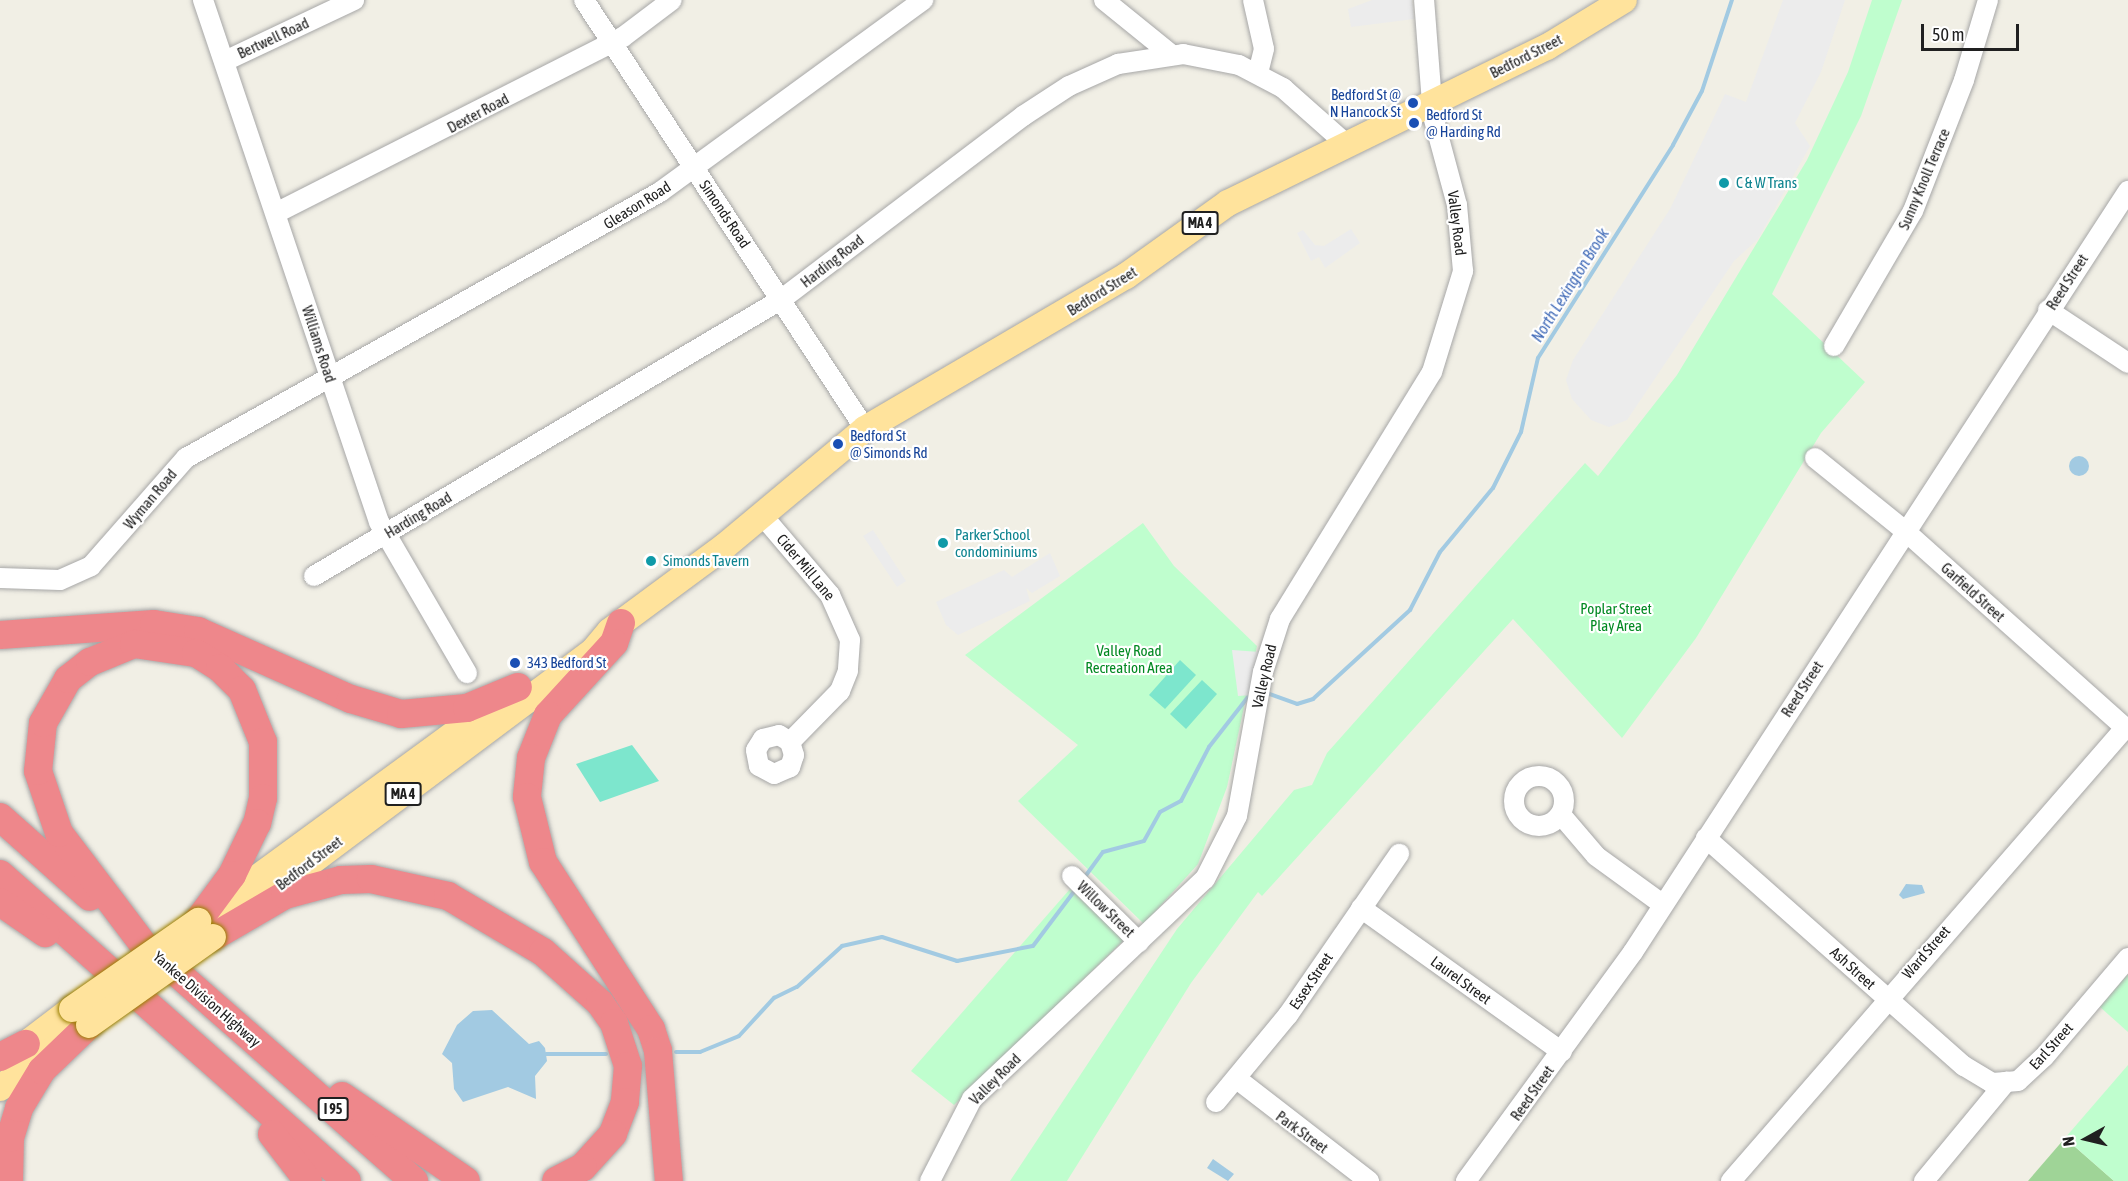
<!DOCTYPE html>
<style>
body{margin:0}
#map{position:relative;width:2128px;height:1181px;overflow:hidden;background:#f1efe5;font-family:"Asap Condensed",sans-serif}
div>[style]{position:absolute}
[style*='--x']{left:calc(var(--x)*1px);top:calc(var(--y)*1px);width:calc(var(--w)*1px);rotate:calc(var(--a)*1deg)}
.forest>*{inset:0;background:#9fd497}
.park>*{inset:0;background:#bffece}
.pitch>*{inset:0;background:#7de6cd}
.parking>*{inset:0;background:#ececec}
.water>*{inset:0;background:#a2cae2}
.round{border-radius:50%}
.stream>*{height:4px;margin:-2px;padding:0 2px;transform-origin:2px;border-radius:2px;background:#a2cae2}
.roads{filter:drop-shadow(0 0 2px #a7a7a7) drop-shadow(0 0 2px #a7a7a7)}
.minor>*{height:20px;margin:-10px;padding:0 10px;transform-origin:10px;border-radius:10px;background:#fff}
.minor>.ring{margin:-10px;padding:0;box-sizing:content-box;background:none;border:20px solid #fff;border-radius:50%}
.major>*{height:26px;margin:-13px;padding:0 13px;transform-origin:13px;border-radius:13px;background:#ffe39c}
.highway>*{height:28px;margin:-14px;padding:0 14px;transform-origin:14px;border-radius:14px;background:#ee878b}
.bridges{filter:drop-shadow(0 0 2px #9b7f00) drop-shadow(0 0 2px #9b7f00)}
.major-bridge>*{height:26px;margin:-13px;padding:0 13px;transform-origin:13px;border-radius:13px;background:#ffe39c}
.dots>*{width:16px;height:16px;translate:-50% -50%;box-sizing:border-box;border:3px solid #fff;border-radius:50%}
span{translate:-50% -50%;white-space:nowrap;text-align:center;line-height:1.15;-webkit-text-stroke:4.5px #fff;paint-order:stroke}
.shield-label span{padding:2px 4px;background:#fff;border:2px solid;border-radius:4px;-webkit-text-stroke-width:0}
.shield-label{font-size:14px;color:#202020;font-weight:700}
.street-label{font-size:15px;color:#202020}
.transit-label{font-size:15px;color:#164399}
.right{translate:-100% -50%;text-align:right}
.left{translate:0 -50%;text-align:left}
.culture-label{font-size:15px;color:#0d838f}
.park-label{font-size:15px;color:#028922}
.water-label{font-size:16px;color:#436cb8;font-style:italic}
.north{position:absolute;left:2056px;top:1109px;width:60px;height:60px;-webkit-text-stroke:4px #fff;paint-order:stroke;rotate:262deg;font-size:16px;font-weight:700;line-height:24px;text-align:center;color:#202020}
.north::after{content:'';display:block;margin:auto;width:21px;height:27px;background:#202020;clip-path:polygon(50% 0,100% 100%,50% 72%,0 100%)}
.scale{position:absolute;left:1921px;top:24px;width:98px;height:27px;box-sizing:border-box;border:3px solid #202020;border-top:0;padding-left:8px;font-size:18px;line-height:21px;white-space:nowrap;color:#202020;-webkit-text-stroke:4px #fff;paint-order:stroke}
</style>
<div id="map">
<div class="forest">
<i style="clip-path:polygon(2065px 1138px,2114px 1181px,2028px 1181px)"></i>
</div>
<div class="park">
<i style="clip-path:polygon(1872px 0,1902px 0,1861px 116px,1772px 294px,1865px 382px,1821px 433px,1696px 638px,1622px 738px,1513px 619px,1262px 896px,1258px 892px,1191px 983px,1067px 1181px,1010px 1181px,1177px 929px,1294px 790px,1312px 785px,1327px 753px,1585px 463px,1598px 476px,1677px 375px,1807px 160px,1848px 72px)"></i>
<i style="clip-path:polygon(1143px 523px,1174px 566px,1257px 646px,1227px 787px,1198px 864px,1144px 924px,1018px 801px,1078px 745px,965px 655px)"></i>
<i style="clip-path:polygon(1070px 889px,1126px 938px,954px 1105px,911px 1071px)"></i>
<i style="clip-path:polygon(2128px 974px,2128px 1032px,2100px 1007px)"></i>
<i style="clip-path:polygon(2128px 1065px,2128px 1181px,2114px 1181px,2065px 1138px)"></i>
</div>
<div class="pitch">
<i style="clip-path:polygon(1180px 660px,1196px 675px,1165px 709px,1149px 695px)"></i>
<i style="clip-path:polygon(1202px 680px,1217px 694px,1186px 729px,1170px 714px)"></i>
<i style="clip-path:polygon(632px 745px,659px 781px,600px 802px,576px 764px)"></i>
</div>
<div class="parking">
<i style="clip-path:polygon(1372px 0,1412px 0,1414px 19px,1351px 27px,1348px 9px)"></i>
<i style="clip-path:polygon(1783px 0,1845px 0,1821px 72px,1795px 123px,1810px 146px,1758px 239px,1734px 261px,1627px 420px,1609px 427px,1591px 420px,1572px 399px,1566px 380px,1573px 360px,1670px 209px,1725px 94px,1746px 102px)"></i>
<i style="clip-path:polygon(1351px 229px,1360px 243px,1325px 268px,1319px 257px,1311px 261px,1297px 233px,1303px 230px,1315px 245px,1324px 246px)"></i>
<i style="clip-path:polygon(873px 530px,906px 581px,897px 587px,863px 536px)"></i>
<i style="clip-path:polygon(1050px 553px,1060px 576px,1032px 593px,1026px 588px,1030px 601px,958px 635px,946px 625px,936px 602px,1004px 570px,1012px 577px)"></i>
<i style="clip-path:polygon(1232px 650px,1260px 652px,1253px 695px,1238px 696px)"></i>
</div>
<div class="water">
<i class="round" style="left:2069px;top:456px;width:20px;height:20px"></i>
<i style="clip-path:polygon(1906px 884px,1922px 885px,1925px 893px,1903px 899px,1899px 895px)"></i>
<i style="clip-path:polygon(492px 1010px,529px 1044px,539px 1041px,545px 1048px,547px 1061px,535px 1076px,536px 1099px,508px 1087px,463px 1102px,454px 1089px,452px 1063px,442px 1054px,457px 1025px,473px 1011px)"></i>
<i style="clip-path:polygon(1213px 1159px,1234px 1174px,1228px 1181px,1207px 1168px)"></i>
</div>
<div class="stream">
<i style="--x:1267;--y:693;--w:32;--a:20"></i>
<i style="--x:1297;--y:704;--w:17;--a:-17"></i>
<i style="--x:1313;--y:699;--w:132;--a:-42.5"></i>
<i style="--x:1410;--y:610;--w:65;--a:-62.7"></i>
<i style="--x:1440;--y:552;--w:83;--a:-50.4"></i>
<i style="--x:1493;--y:488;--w:63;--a:-63.4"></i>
<i style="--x:1521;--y:432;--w:76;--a:-77.1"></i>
<i style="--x:1538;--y:358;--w:252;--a:-57.6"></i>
<i style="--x:1673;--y:145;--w:61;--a:-61.8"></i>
<i style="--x:1702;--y:91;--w:96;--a:-71.8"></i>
<i style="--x:1084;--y:878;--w:32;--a:-54"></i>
<i style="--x:1103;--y:852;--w:42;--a:-15"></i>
<i style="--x:1144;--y:841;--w:33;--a:-61"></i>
<i style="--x:1160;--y:812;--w:24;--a:-28"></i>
<i style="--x:1181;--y:801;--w:61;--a:-62.6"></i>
<i style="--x:1209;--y:747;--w:63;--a:-52"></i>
<i style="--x:676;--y:1052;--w:24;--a:0"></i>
<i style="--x:700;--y:1052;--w:42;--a:-22.3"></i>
<i style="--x:739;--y:1036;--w:52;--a:-47.4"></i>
<i style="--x:774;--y:998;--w:25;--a:-26"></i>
<i style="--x:797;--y:987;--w:61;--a:-42.3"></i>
<i style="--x:842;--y:946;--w:41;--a:-12.7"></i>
<i style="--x:882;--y:937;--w:79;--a:17.7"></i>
<i style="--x:957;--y:961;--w:77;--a:-11.2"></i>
<i style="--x:1033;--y:946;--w:71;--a:-53"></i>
<i style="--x:546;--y:1054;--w:60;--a:0"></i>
</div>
<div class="roads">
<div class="minor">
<i style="--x:203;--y:0;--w:551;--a:71.37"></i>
<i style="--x:379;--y:522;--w:175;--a:59.8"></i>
<i style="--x:584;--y:0;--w:513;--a:56.77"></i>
<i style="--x:1104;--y:0;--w:87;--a:39"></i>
<i style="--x:1253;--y:0;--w:50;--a:77.3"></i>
<i style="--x:1264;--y:49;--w:25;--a:104"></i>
<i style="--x:225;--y:61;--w:143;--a:-25.3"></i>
<i style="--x:276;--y:213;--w:389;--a:-26.9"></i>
<i style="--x:623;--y:37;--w:61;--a:-37.1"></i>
<i style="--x:2048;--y:310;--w:96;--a:33.5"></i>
<i style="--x:1834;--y:346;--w:156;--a:-59.7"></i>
<i style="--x:1913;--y:211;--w:141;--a:-68.7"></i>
<i style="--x:1964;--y:80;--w:84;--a:-73.3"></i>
<i style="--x:1815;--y:458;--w:114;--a:39"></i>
<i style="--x:1904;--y:530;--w:300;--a:41.8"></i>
<i style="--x:762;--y:515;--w:105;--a:49.6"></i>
<i style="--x:830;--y:595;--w:49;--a:66"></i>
<i style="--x:850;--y:640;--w:31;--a:94"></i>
<i style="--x:848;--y:671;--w:22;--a:112"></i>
<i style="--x:840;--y:691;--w:71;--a:134.4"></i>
<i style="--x:790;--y:742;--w:14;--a:73"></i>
<i style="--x:794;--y:755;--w:13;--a:108"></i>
<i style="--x:790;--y:767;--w:17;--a:156"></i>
<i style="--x:774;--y:774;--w:17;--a:-152"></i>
<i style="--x:759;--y:766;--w:16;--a:-101"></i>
<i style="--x:756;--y:750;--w:13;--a:-58"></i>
<i style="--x:763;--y:739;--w:16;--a:-14"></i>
<i style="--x:779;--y:735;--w:13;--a:32"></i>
<i style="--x:314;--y:576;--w:544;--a:-30.62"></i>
<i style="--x:782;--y:299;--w:303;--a:-37.2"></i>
<i style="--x:1023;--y:116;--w:55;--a:-33.1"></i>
<i style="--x:1069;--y:86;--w:54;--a:-24.2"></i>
<i style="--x:1118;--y:64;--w:66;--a:-8.7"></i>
<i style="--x:1183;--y:54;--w:57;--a:11.1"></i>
<i style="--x:1239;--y:65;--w:50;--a:27.6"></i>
<i style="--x:1283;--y:88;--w:84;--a:41.6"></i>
<i style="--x:0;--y:578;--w:60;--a:1.9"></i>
<i style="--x:60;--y:580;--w:34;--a:-24"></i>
<i style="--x:91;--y:566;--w:144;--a:-48.7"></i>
<i style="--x:186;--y:458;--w:544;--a:-29.3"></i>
<i style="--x:660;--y:192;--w:326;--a:-36.1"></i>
<i class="ring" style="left:1514px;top:776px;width:30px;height:30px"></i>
<i style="--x:1562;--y:816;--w:52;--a:49.6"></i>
<i style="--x:1596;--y:856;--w:82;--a:36"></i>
<i style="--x:1706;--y:838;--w:344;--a:41.5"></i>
<i style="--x:1964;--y:1066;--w:33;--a:31"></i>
<i style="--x:1992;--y:1083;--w:14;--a:-4"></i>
<i style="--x:1072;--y:876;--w:94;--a:44.6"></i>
<i style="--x:1361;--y:908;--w:247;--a:35.6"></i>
<i style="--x:1237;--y:1079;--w:167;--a:37.7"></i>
<i style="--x:1216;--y:1102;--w:113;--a:-50.4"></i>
<i style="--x:1288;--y:1015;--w:196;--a:-55.4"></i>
<i style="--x:930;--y:1181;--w:92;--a:-62.9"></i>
<i style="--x:972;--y:1099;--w:320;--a:-43.4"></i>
<i style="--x:1205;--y:879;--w:71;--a:-63.1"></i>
<i style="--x:1237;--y:816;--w:146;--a:-79.8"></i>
<i style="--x:1263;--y:672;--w:56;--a:-72.2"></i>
<i style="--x:1280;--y:619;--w:290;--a:-58.4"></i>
<i style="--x:1432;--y:372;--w:106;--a:-72.9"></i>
<i style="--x:1463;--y:271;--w:66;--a:-95.2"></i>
<i style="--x:1457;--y:205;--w:92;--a:-105.1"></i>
<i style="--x:1433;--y:116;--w:116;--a:-94.4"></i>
<i style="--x:1466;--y:1181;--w:283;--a:-53.9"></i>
<i style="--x:1633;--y:952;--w:908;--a:-56.96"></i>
<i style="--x:1731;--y:1181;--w:600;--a:-48.98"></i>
<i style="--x:1924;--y:1181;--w:129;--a:-50.4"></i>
<i style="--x:2006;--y:1082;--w:12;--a:-5"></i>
<i style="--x:2018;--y:1081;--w:35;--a:-43"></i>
<i style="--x:2044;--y:1057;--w:130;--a:-49.7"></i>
</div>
<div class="major">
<i style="--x:259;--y:901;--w:417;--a:-36.8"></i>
<i style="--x:593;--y:651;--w:26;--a:-50"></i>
<i style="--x:610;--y:631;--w:143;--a:-36.5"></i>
<i style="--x:725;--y:546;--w:182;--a:-39.9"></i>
<i style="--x:865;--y:429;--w:303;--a:-30.4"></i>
<i style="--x:1126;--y:276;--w:125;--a:-35.6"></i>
<i style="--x:1228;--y:203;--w:355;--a:-26.1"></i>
<i style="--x:1547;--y:47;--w:90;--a:-31.4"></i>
<i style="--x:209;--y:913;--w:359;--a:-36.2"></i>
<i style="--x:10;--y:1056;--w:78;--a:-37.2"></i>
<i style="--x:0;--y:1088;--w:66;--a:-36.3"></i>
</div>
<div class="highway">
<i style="--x:621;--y:623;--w:21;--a:109"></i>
<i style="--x:614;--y:643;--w:98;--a:132.5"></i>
<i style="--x:548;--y:715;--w:46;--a:111.6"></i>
<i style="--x:531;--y:758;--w:39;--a:96"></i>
<i style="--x:527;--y:797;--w:67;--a:76.2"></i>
<i style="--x:543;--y:862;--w:199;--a:57.1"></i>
<i style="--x:651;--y:1029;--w:23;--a:72"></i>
<i style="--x:658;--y:1051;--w:130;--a:85.2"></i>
<i style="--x:0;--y:635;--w:154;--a:-4.1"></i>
<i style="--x:154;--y:624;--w:45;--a:9"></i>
<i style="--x:198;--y:631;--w:167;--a:24"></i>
<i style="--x:351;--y:699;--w:52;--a:16.7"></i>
<i style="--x:401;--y:714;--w:66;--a:-5.2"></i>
<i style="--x:467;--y:708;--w:55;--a:-22.4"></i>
<i style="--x:0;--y:817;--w:120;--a:41.6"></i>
<i style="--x:0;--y:874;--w:463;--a:41.5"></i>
<i style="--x:0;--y:902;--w:55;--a:34.6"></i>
<i style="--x:213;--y:937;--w:83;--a:-30.3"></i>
<i style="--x:285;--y:895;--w:58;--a:-15"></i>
<i style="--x:341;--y:880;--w:30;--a:-2"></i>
<i style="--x:371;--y:879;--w:79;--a:12.4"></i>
<i style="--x:448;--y:896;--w:110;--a:30.5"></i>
<i style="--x:543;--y:952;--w:76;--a:41.8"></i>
<i style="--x:600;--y:1003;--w:24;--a:55"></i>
<i style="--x:614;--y:1023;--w:45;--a:72"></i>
<i style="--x:628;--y:1066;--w:36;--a:95"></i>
<i style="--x:625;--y:1102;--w:34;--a:111"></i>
<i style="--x:613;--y:1134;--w:45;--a:132.3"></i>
<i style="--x:583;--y:1167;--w:30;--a:153"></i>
<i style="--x:143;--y:944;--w:139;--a:-127.1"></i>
<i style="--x:59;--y:833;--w:65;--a:-108.7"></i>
<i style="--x:38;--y:771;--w:48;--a:-84.1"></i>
<i style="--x:43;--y:723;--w:51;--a:-60.4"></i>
<i style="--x:68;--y:679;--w:28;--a:-38"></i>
<i style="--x:90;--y:662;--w:48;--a:-22.2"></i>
<i style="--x:134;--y:644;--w:63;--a:8.3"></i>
<i style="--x:196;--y:653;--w:28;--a:32"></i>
<i style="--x:220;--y:668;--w:31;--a:45"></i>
<i style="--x:242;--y:690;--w:56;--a:68"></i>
<i style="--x:263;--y:742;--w:56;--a:90"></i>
<i style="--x:263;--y:798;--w:26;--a:103"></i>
<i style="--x:257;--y:823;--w:58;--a:115.7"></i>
<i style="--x:232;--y:875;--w:57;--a:126.5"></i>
<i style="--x:152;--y:951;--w:349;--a:41.3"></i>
<i style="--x:0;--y:1057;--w:29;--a:-27"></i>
<i style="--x:342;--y:1096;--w:150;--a:34.4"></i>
<i style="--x:272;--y:1134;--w:59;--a:52.5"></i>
<i style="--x:9;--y:1181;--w:43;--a:-88.7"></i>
<i style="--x:10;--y:1138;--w:31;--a:-73"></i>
<i style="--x:19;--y:1108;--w:44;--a:-58.8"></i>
<i style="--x:42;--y:1070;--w:65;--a:-43.8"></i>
</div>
</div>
<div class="bridges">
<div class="major-bridge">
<i style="--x:72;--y:1009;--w:154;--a:-34.9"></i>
<i style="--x:89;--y:1025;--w:152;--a:-35.4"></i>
</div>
</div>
<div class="dots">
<i style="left:1413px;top:103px;background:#1a4fb4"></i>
<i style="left:1414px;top:123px;background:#1a4fb4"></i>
<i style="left:1724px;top:183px;background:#0f9aa8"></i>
<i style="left:838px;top:444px;background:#1a4fb4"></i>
<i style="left:943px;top:543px;background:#0f9aa8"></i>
<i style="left:651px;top:561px;background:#0f9aa8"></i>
<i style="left:515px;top:663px;background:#1a4fb4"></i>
</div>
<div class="shield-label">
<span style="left:1200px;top:223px">MA 4</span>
<span style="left:403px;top:794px">MA 4</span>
<span style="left:333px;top:1109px">I 95</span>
</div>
<div class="street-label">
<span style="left:273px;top:38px;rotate:-25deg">Bertwell Road</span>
<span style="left:1526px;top:56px;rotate:-27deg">Bedford Street</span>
<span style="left:478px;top:113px;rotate:-28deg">Dexter Road</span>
<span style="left:1924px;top:179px;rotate:-67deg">Sunny Knoll Terrace</span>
<span style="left:637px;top:205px;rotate:-32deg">Gleason Road</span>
<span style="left:725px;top:214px;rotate:56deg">Simonds Road</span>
<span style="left:1457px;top:223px;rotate:83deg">Valley Road</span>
<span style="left:832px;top:261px;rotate:-38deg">Harding Road</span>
<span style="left:2067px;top:282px;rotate:-57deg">Reed Street</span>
<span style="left:1102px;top:291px;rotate:-32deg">Bedford Street</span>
<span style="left:319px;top:344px;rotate:72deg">Williams Road</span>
<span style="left:150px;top:499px;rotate:-50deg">Wyman Road</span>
<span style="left:418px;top:515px;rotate:-31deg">Harding Road</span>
<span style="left:806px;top:567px;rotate:50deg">Cider Mill Lane</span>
<span style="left:1973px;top:592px;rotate:42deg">Garfield Street</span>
<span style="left:1264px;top:676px;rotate:-77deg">Valley Road</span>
<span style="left:1802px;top:689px;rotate:-57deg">Reed Street</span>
<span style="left:309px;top:863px;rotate:-37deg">Bedford Street</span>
<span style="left:1106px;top:909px;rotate:44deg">Willow Street</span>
<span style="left:1926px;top:952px;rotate:-49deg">Ward Street</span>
<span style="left:1853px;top:968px;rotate:42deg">Ash Street</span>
<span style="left:1461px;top:980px;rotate:36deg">Laurel Street</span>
<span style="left:1311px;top:981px;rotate:-56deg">Essex Street</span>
<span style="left:207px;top:999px;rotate:41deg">Yankee Division Highway</span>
<span style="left:2051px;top:1046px;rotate:-48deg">Earl Street</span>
<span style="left:995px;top:1079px;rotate:-45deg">Valley Road</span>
<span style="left:1532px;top:1093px;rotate:-55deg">Reed Street</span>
<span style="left:1302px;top:1132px;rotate:36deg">Park Street</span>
</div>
<div class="transit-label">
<span class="right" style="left:1401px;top:103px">Bedford St @<br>N Hancock St</span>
<span class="left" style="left:1426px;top:123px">Bedford St<br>@ Harding Rd</span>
<span class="left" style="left:850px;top:444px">Bedford St<br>@ Simonds Rd</span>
<span class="left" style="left:527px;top:663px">343 Bedford St</span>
</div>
<div class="culture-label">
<span class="left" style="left:1736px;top:183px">C &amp; W Trans</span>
<span class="left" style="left:955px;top:543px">Parker School<br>condominiums</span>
<span class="left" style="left:663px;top:561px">Simonds Tavern</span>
</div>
<div class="park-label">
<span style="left:1616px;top:617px">Poplar Street<br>Play Area</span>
<span style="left:1129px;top:659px">Valley Road<br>Recreation Area</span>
</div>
<div class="water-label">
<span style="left:1570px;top:285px;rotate:-58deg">North Lexington Brook</span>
</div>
<div class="north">N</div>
<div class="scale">50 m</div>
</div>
